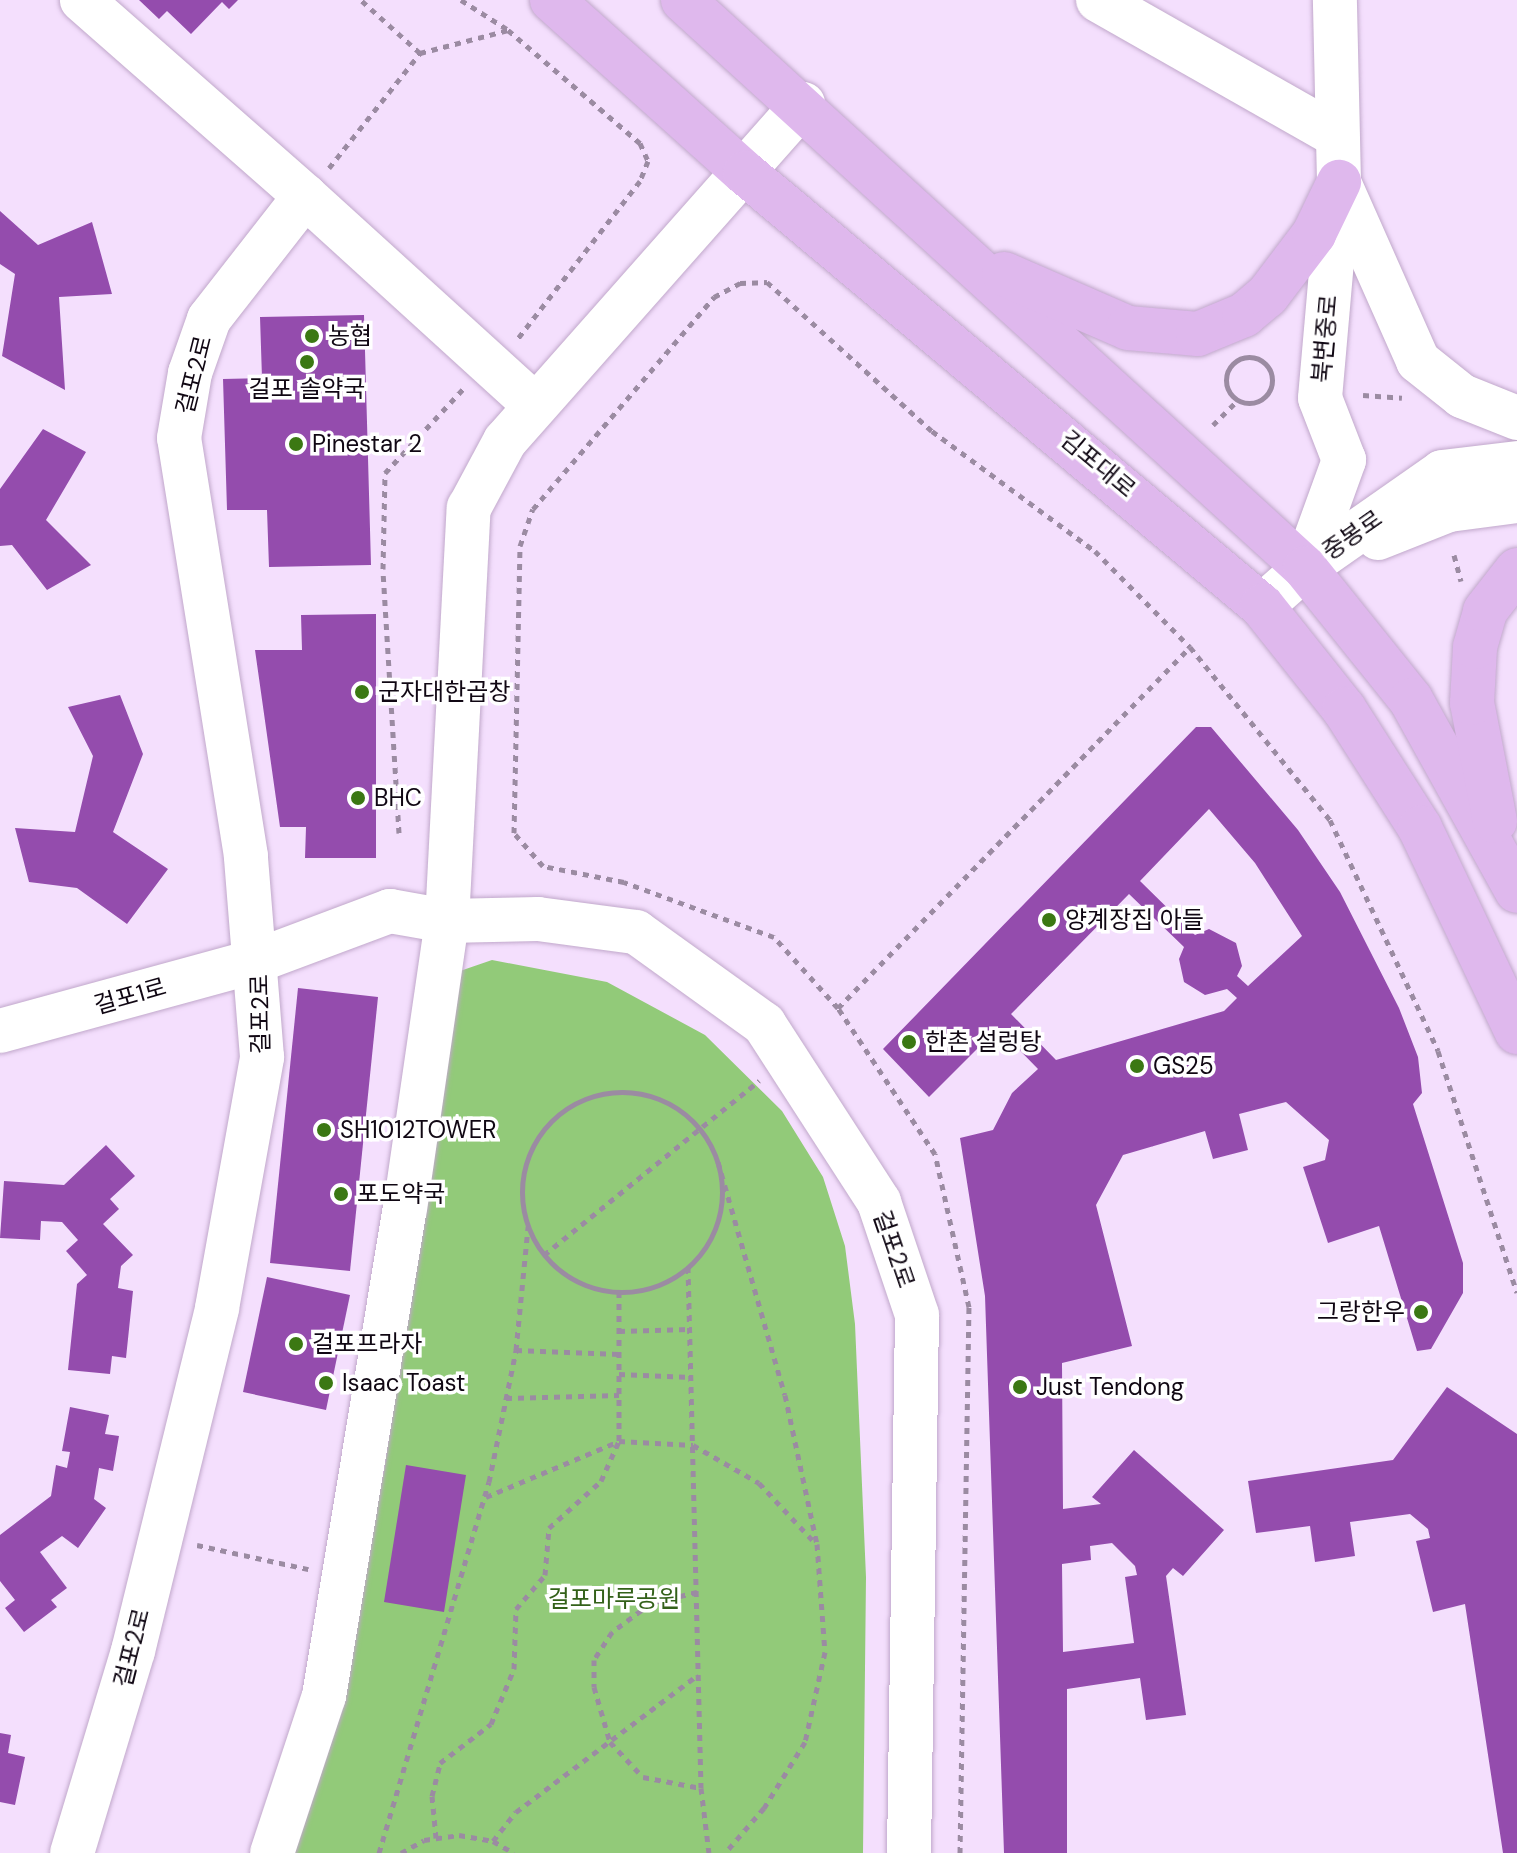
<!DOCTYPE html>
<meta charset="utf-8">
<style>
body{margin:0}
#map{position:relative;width:1517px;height:1853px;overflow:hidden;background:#f4dffd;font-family:"DM Sans","Noto Sans KR",sans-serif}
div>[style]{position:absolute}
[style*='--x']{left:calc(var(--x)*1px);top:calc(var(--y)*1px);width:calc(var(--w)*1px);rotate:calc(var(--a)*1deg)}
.green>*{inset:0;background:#92ca79}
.building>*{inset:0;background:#944cad}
.path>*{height:5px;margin-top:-2.5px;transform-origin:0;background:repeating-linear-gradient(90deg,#9b8ba2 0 6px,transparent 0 12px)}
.path>.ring{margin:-2.5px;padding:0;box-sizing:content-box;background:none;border:5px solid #9b8ba2;border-radius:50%}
.roads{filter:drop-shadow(0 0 2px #c1a8cb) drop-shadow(0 0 2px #c1a8cb)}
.minor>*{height:44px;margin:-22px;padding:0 22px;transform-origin:22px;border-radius:22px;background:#fff}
.major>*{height:44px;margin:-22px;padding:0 22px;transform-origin:22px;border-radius:22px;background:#dfb8ed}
.dots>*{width:22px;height:22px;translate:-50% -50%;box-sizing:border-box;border:4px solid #fff;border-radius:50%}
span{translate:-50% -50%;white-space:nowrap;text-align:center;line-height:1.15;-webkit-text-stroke:7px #fff;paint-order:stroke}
.poi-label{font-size:24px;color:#100713}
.left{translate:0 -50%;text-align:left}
.right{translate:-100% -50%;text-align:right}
.street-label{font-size:24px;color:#100713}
.park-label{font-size:24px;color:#336119}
</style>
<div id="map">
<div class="green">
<i style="clip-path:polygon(492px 960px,607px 982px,705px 1035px,782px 1111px,823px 1177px,845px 1246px,855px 1324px,866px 1577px,863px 1853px,282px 1853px,332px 1699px,384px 1471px,460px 971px)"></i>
</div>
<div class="building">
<i style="clip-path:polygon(139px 0,238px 0,229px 9px,222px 2px,191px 34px,167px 11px,159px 19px)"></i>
<i style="clip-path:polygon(0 211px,38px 245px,92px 222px,112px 294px,59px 297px,65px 390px,2px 356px,15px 274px,0 264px)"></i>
<i style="clip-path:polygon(364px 315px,371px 565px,269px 567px,267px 510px,227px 510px,223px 379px,262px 378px,260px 317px)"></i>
<i style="clip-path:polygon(43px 429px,86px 452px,46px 520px,91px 565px,47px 590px,12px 545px,0 546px,0 489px)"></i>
<i style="clip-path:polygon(376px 614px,376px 858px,305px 858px,306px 827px,280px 827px,255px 650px,302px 650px,301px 615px)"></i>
<i style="clip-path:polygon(120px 695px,143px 754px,113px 832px,168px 869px,127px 924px,77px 888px,29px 882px,15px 828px,75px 832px,93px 756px,68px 707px)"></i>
<i style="clip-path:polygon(evenodd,1196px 727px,1211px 727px,1298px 830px,1340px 892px,1399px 1008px,1418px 1057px,1422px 1093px,1413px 1104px,1463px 1263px,1463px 1293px,1431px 1349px,1417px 1351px,1379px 1226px,1328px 1243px,1303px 1167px,1325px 1160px,1329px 1140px,1286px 1102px,1239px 1114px,1248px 1150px,1213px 1159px,1205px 1131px,1123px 1155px,1096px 1205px,1132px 1346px,1062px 1363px,1063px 1509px,1101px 1504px,1092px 1497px,1134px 1450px,1224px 1530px,1183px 1576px,1173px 1568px,1166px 1576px,1186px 1715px,1146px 1720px,1140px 1678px,1067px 1689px,1067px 1853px,1004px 1853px,985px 1296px,960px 1138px,993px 1130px,1012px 1093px,1038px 1069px,998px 1028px,929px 1097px,883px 1049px,1196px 727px,1209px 809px,1255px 863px,1302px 936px,1248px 986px,1237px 976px,1242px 966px,1236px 943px,1209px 929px,1195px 935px,1140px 881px,1209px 809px,1196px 727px,1129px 894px,1184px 947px,1179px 959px,1184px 982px,1205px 995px,1227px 989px,1237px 998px,1224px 1011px,1056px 1060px,1011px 1014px,1129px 894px,1196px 727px,1112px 1543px,1135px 1566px,1137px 1575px,1125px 1577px,1134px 1643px,1063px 1652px,1062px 1564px,1091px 1560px,1090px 1546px,1112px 1543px)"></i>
<i style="clip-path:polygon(298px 988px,378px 997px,350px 1271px,270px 1263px)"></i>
<i style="clip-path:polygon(106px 1145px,135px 1176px,110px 1199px,119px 1209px,103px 1224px,133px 1255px,121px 1266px,118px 1288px,133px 1291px,126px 1358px,112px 1356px,110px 1374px,68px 1370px,77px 1284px,87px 1275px,66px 1251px,78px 1240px,62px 1222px,41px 1221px,40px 1240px,0 1238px,4px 1181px,64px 1185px)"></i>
<i style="clip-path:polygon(267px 1277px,350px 1295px,326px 1410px,243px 1392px)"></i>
<i style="clip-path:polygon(1447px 1387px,1517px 1434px,1517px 1853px,1503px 1853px,1465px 1604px,1433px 1612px,1416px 1541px,1430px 1538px,1428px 1529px,1410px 1514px,1350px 1522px,1355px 1556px,1315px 1562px,1310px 1526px,1256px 1533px,1248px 1481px,1393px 1460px)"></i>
<i style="clip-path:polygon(70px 1407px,109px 1415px,105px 1434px,119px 1436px,113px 1471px,99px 1468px,94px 1499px,106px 1508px,78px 1548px,62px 1536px,40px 1552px,67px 1588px,51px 1600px,57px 1607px,24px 1632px,5px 1608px,15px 1600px,0 1581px,0 1535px,51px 1496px,56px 1465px,67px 1468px,70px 1452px,62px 1451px)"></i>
<i style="clip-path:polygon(406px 1465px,466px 1475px,444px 1612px,384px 1602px)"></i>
<i style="clip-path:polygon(0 1733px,11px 1735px,8px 1753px,25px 1757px,15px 1805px,0 1802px)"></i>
</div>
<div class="path">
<i style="--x:461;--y:0;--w:54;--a:32.2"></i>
<i style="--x:420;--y:53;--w:91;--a:-14.6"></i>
<i style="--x:508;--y:30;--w:174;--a:40.6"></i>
<i style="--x:640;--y:143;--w:20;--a:66"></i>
<i style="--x:648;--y:161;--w:22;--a:112"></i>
<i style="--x:640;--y:181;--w:199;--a:127.8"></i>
<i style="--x:329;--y:168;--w:147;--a:-51.6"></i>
<i style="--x:420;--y:53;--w:79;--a:-138.1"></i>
<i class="ring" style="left:1226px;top:357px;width:41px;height:41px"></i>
<i style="--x:1363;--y:395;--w:39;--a:4"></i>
<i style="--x:1213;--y:425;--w:35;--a:-45"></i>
<i style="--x:1454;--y:555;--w:27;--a:75"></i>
<i style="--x:399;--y:833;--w:264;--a:-93.5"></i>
<i style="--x:383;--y:569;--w:96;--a:-88.8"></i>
<i style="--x:385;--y:473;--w:116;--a:-47.1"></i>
<i style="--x:838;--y:1008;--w:504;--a:-45.72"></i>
<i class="ring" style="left:522px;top:1092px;width:195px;height:195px"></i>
<i style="--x:718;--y:1162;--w:242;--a:74"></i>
<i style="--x:785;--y:1395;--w:152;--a:77.9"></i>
<i style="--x:817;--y:1544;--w:108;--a:85.8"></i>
<i style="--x:825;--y:1652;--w:92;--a:102.5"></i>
<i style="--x:805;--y:1742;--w:78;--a:121.8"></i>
<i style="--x:764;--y:1808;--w:60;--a:130.9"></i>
<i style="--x:544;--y:1255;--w:277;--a:-39"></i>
<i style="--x:688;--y:1267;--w:521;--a:88.57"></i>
<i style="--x:701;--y:1788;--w:65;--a:83"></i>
<i style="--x:619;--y:1331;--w:71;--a:-1.6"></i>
<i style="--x:516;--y:1350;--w:103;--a:2.2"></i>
<i style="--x:619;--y:1374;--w:72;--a:2.4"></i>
<i style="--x:506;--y:1398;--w:113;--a:-1.5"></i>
<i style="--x:486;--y:1497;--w:144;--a:-22.8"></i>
<i style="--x:619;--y:1441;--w:74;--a:3.1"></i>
<i style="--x:693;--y:1445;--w:76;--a:29.9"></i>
<i style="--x:759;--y:1483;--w:83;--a:46.9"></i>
<i style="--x:197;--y:1545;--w:114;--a:12.2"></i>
<i style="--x:697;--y:1592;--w:47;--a:166.6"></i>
<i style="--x:651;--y:1603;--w:49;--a:143.4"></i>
<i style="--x:612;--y:1632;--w:33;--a:123"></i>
<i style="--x:594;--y:1660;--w:27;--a:90"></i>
<i style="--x:594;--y:1687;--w:57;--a:73.8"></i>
<i style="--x:610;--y:1742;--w:48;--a:46.7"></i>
<i style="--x:643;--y:1777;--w:59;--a:10.7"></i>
<i style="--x:436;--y:1838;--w:42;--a:-95.4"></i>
<i style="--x:432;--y:1796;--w:34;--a:-76"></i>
<i style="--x:440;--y:1763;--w:64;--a:-37.4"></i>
<i style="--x:491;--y:1724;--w:60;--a:-67.3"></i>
<i style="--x:514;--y:1669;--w:60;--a:-88.1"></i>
<i style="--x:516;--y:1609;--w:45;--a:-49.5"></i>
<i style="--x:545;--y:1575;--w:47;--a:-85.1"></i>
<i style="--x:549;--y:1528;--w:70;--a:-42.1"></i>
<i style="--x:601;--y:1481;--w:44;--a:-65.8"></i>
<i style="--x:619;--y:1441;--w:150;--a:-90"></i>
<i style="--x:493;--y:1841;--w:37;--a:-52"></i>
<i style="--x:516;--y:1812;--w:228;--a:-37"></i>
<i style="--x:379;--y:1853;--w:387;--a:-73.5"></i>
<i style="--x:489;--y:1482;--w:135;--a:-78.4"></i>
<i style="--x:516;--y:1350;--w:124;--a:-84.4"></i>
<i style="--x:401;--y:1853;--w:26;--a:-29"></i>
<i style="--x:424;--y:1840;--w:35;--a:-8"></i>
<i style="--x:459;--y:1835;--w:35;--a:10"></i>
<i style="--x:493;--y:1841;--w:24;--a:30"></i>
<i style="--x:960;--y:1853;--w:546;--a:-89.06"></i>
<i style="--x:969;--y:1307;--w:157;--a:-102.5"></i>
<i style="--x:935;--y:1154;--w:175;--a:-123.6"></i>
<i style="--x:838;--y:1008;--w:96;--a:-132"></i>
<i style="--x:774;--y:937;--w:160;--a:-159.9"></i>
<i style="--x:624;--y:882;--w:83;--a:-168.8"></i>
<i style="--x:543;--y:866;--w:44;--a:-131.3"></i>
<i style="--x:514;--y:833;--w:287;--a:-88.8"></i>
<i style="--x:520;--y:546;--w:39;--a:-71"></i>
<i style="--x:533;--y:509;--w:279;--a:-49.5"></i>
<i style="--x:714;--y:297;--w:30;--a:-28"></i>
<i style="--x:740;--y:283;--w:27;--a:-2"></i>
<i style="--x:767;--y:282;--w:222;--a:42.1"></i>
<i style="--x:932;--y:431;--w:202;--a:36.4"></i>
<i style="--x:1095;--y:551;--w:135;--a:45.3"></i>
<i style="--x:1190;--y:647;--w:223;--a:51"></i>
<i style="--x:1330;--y:820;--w:255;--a:64.9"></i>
<i style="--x:1438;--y:1051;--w:254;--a:71.9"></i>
</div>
<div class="roads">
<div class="minor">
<i style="--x:1098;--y:0;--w:275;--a:29.6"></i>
<i style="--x:1341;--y:187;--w:190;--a:66.1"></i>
<i style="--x:1418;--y:361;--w:56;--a:38.5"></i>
<i style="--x:1462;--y:396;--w:59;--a:21.8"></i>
<i style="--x:305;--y:196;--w:311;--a:42.3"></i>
<i style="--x:1378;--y:538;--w:76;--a:-21.5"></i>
<i style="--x:1449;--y:510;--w:69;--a:-7.5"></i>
<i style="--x:1305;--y:568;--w:167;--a:-35"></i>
<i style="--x:1442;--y:472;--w:76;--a:-6.8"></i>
<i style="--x:1262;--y:606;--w:57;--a:-41.5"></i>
<i style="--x:1305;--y:568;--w:115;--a:-70.1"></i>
<i style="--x:1344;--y:460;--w:66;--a:-111.2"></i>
<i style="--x:1320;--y:398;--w:217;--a:-85"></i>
<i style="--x:1339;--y:182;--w:182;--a:-91.3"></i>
<i style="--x:0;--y:1031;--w:269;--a:-15.3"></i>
<i style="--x:259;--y:960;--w:140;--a:-20.5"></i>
<i style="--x:390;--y:911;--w:58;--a:10"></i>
<i style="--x:447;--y:921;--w:91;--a:-1.3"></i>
<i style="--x:538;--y:919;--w:99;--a:7.6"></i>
<i style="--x:636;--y:932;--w:158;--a:35.7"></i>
<i style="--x:764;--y:1024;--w:212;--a:57.1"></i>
<i style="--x:879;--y:1202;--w:119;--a:71.4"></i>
<i style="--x:917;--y:1315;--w:538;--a:90.85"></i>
<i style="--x:72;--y:1853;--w:211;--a:-73.2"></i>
<i style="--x:133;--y:1651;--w:353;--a:-76.2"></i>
<i style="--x:217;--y:1308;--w:255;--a:-79.8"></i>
<i style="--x:262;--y:1057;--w:202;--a:-94.6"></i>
<i style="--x:246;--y:856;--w:423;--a:-99.1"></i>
<i style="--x:179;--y:438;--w:66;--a:-80.4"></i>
<i style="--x:190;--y:373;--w:57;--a:-70.6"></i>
<i style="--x:209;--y:319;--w:156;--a:-52"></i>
<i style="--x:305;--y:196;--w:297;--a:-138.7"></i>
<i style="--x:272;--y:1853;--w:165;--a:-71.7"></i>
<i style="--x:324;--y:1696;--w:494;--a:-80.6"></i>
<i style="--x:405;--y:1209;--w:291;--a:-81.7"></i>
<i style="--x:447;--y:921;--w:414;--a:-87"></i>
<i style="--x:469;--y:508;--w:76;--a:-61.8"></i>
<i style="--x:505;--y:441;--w:450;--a:-48.5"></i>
</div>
<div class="major">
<i style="--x:552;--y:0;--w:259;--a:41.9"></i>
<i style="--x:745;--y:173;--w:674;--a:39.95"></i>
<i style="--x:1262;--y:606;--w:132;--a:51.5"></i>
<i style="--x:1344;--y:709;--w:141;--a:57.4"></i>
<i style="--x:1420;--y:828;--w:226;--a:64.6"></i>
<i style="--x:683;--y:0;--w:842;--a:42.4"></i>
<i style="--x:1305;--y:568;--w:169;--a:51.2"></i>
<i style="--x:1411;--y:700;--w:218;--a:61"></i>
<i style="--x:1004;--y:274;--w:135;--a:23.5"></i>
<i style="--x:1128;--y:328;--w:70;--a:4.9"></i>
<i style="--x:1198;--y:334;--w:50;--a:-22.4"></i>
<i style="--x:1244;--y:315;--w:30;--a:-40"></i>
<i style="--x:1267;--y:296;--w:78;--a:-52.8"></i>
<i style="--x:1314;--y:234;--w:58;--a:-64.3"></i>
<i style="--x:1495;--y:821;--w:120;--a:-101"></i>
<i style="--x:1472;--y:703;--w:56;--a:-86.9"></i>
<i style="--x:1475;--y:647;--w:37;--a:-74"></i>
<i style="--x:1485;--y:611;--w:52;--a:-52"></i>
</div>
</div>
<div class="dots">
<i style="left:312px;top:336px;background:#3b7813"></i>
<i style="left:307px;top:362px;background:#3b7813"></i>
<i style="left:296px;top:444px;background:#3b7813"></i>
<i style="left:362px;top:692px;background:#3b7813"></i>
<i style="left:358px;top:798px;background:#3b7813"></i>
<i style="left:1049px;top:920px;background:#3b7813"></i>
<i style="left:909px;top:1042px;background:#3b7813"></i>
<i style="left:1137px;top:1066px;background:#3b7813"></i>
<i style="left:324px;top:1130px;background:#3b7813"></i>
<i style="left:341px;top:1194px;background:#3b7813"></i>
<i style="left:1421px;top:1312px;background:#3b7813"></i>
<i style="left:296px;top:1344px;background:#3b7813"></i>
<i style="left:326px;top:1383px;background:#3b7813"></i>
<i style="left:1020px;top:1387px;background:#3b7813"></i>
</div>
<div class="poi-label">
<span class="left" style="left:328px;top:336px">농협</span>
<span style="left:307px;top:389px">걸포 솔약국</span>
<span class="left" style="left:312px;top:444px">Pinestar 2</span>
<span class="left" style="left:378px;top:692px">군자대한곱창</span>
<span class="left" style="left:374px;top:798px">BHC</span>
<span class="left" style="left:1065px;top:920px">양계장집 아들</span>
<span class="left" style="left:925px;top:1042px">한촌 설렁탕</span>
<span class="left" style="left:1153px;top:1066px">GS25</span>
<span class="left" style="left:340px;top:1130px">SH1012TOWER</span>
<span class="left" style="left:357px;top:1194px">포도약국</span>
<span class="right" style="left:1405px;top:1312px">그랑한우</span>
<span class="left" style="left:312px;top:1344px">걸포프라자</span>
<span class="left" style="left:342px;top:1383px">Isaac Toast</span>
<span class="left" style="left:1036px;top:1387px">Just Tendong</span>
</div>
<div class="street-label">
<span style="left:1325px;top:339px;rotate:-85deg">북변중로</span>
<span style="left:194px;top:375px;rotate:-76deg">걸포2로</span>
<span style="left:1098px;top:464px;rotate:40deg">김포대로</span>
<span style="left:1352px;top:535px;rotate:-35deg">중봉로</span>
<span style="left:130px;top:996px;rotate:-16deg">걸포1로</span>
<span style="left:260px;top:1014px;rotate:-91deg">걸포2로</span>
<span style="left:894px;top:1249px;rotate:71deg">걸포2로</span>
<span style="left:132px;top:1648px;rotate:-76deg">걸포2로</span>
</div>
<div class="park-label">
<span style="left:614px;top:1599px">걸포마루공원</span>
</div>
</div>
